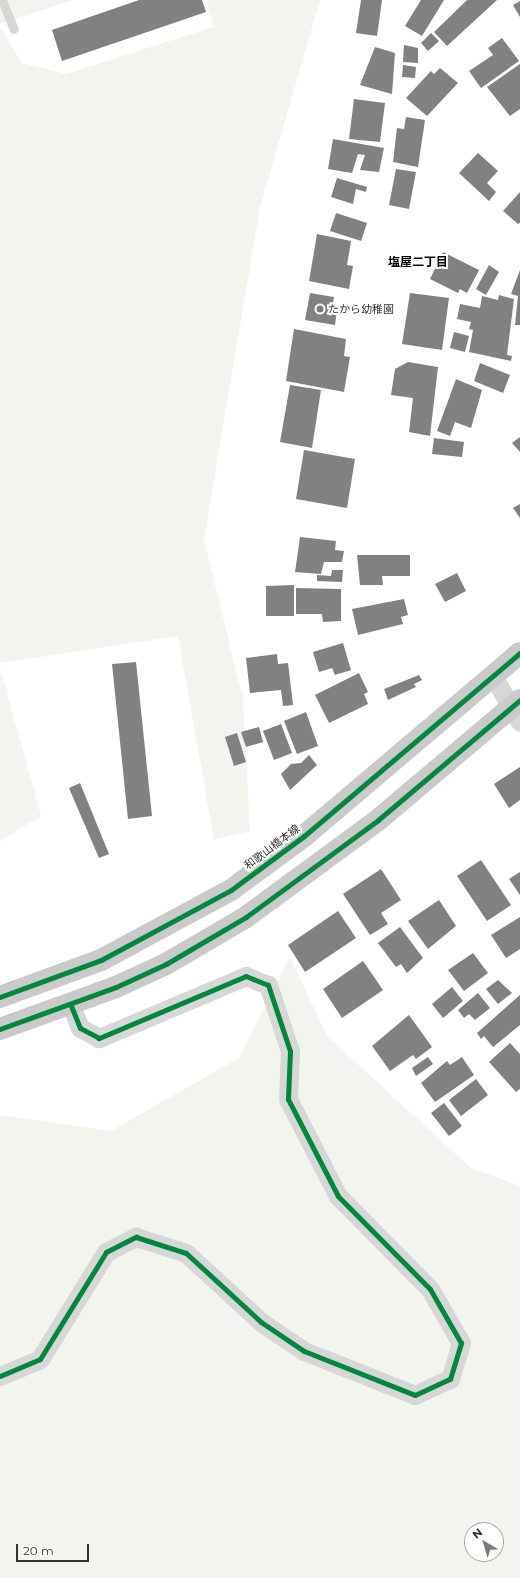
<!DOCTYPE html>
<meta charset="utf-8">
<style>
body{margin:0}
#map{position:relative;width:520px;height:1578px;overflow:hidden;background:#fff;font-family:Montserrat,"Noto Sans JP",sans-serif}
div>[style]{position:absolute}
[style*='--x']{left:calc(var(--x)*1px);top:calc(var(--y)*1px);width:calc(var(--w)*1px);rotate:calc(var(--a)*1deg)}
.green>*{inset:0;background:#f1f5ed}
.building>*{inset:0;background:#818181}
.service>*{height:9px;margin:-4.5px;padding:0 4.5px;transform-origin:4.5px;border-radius:4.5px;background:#d7d7d7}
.minor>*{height:19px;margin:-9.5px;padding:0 9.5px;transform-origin:9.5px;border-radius:9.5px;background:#d7d7d7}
.primary>*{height:22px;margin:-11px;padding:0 11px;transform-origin:11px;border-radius:11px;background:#cacaca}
.cycleway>*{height:5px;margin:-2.5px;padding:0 2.5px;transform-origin:2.5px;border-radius:2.5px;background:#00873e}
.dots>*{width:11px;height:11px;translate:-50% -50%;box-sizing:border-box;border:2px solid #fff;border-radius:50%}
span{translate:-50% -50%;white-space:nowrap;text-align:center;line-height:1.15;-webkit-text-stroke:4px #fff;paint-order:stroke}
.poi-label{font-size:11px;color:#333}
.left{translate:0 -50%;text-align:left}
.street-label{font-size:11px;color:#333}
.neighbourhood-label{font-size:12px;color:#000;font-weight:700}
.north{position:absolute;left:464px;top:1522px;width:40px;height:40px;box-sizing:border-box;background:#fff;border:1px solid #adadad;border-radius:50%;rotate:322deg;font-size:11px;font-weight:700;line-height:16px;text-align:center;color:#333}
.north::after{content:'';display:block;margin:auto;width:14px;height:18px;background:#7a7a7a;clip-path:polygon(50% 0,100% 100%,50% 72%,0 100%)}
.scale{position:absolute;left:16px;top:1544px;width:73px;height:18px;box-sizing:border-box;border:2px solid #333;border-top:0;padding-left:5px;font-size:12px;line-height:14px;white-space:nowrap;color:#333;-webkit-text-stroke:3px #fff;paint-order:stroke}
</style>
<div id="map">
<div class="green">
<i style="clip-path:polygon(0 0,73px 0,0 24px)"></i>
<i style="clip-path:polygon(206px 0,320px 0,260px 207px,204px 540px,243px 699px,250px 831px,214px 840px,178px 636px,0 663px,0 27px,22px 63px,66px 74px,213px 27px)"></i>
<i style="clip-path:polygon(0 668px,41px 816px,0 841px)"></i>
<i style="clip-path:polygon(evenodd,290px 957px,327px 1036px,471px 1168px,520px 1186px,520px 1578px,0 1578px,0 1115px,111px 1131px,239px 1058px,290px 957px,472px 1530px,496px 1530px,496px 1554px,472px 1554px,472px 1530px)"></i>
</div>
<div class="building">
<i style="clip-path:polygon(139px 0,202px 0,206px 12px,62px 61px,52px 30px)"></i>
<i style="clip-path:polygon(361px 0,382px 0,377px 36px,356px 33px)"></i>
<i style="clip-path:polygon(421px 0,444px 0,422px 36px,405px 26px)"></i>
<i style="clip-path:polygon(467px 0,497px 0,447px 46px,434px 32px)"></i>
<i style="clip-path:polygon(520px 1px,520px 17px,513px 5px)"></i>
<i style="clip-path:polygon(431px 33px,439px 41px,428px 51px,421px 43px)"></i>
<i style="clip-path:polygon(502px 38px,519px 61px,481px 88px,469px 71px,493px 55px,488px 48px)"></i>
<i style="clip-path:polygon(404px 45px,418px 48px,418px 63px,403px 62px)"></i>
<i style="clip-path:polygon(375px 47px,395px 53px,392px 94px,360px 85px)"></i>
<i style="clip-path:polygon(520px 64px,520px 109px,510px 116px,487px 87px)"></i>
<i style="clip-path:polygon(403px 65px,416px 67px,415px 78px,402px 77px)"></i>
<i style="clip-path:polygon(440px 68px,458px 83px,427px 116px,406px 98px,431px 71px,434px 74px)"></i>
<i style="clip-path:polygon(354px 99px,385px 103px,380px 142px,349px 139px)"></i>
<i style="clip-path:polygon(406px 117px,425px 120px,418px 167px,393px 162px,397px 128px,404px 129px)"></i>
<i style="clip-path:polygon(333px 139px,384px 148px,379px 172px,360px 170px,365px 155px,358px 154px,352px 173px,328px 169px)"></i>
<i style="clip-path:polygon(478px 153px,498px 171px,487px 183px,496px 192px,489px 201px,459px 173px)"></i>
<i style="clip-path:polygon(396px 169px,416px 172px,409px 209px,389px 205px)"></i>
<i style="clip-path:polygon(337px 178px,367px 187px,366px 192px,356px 189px,353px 204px,331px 197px)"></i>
<i style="clip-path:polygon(520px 192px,520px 223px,518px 224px,503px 211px)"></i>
<i style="clip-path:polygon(336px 213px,367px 223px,361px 241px,330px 231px)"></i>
<i style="clip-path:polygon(317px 234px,351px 241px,347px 265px,353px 266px,349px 289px,309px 281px)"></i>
<i style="clip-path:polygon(443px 252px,479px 270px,467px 293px,460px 289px,458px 293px,430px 279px)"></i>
<i style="clip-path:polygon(489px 265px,499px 272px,486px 295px,476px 289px)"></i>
<i style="clip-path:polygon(520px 270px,520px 325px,515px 325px,518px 296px,511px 294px)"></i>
<i style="clip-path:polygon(310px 293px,334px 297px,332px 309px,337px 310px,335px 325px,305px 320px)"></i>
<i style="clip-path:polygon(410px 293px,449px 298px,442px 350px,402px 344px)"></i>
<i style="clip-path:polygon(499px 295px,514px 299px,507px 355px,512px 356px,511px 361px,469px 352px,473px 330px,469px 329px,471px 322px,457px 319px,460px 304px,480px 308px,482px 296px,498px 300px)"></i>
<i style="clip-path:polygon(294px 329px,346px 339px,344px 356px,350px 357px,344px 392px,286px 381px)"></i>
<i style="clip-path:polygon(454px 332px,469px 336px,465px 352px,450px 348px)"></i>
<i style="clip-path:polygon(408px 362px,438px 367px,430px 436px,409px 432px,413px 398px,391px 395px,395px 369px)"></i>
<i style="clip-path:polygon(480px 363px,510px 375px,503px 393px,474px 381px)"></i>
<i style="clip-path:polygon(456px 379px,482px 390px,471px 428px,455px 422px,450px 436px,437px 431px)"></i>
<i style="clip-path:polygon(290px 385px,321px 390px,312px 448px,280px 442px)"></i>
<i style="clip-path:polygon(520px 437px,520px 452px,512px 443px)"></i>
<i style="clip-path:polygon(434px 438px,464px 442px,462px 457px,432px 454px)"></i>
<i style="clip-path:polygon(304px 450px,355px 459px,347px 508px,296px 499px)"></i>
<i style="clip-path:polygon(520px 504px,520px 518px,513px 508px)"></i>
<i style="clip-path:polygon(300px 537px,336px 541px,335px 550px,344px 551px,342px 562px,324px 562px,321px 574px,295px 572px)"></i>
<i style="clip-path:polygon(357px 555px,410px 555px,410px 576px,382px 576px,383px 585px,360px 585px)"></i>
<i style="clip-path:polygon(332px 570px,343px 570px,342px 582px,317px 581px,317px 575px,331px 576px)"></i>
<i style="clip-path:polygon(457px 573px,466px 591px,445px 602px,435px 584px)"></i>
<i style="clip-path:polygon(294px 585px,294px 616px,266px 616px,266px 586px)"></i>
<i style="clip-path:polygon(296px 588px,341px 589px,341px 621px,323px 622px,322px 614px,296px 614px)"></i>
<i style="clip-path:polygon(404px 599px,408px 615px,401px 617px,403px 624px,358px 635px,352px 609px)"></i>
<i style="clip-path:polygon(343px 643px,351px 670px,335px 675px,332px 668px,319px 672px,313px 652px)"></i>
<i style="clip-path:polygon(277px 654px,278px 664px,288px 663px,293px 705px,283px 706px,281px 690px,250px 693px,246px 658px)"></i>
<i style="clip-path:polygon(136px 662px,152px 816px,128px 819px,112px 664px)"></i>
<i style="clip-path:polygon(359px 673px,368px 692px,364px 694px,368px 704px,329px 723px,315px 695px)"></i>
<i style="clip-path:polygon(419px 675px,422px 680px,414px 684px,416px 687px,388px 700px,384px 689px)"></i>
<i style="clip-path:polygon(306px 712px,318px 746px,297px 754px,284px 721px)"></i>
<i style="clip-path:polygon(281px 724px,292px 753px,274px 760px,263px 731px)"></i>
<i style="clip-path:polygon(259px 727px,263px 742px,246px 747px,241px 732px)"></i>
<i style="clip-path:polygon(237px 733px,246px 762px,234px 766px,225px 737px)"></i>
<i style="clip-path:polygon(309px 755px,317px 765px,290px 790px,281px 774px,291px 764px,301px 763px)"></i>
<i style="clip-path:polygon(520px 767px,520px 800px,509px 808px,494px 784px)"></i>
<i style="clip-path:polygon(80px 783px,109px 854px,99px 858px,69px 788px)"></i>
<i style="clip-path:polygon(481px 860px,511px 905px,487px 921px,457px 876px)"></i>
<i style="clip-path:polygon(381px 869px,401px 900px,381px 913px,388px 924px,370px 935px,343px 894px)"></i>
<i style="clip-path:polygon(520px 872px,520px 895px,509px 879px)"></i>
<i style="clip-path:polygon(439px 900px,456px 926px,428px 949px,408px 921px)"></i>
<i style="clip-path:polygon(338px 911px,356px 938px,305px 972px,288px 945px)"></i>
<i style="clip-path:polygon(520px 917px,520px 949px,506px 958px,491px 935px)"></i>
<i style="clip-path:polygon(400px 927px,423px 958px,407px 973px,401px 964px,396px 967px,378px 943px)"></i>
<i style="clip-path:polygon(473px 953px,488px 973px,464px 991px,448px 970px)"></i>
<i style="clip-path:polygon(363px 961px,383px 990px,342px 1018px,323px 989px)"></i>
<i style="clip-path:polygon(498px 980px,512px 993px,498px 1004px,486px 989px)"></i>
<i style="clip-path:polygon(452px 987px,463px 1001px,443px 1018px,432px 1004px)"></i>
<i style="clip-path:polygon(478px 993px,490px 1008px,475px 1020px,469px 1014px,464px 1018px,458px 1010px)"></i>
<i style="clip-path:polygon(520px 995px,520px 1025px,493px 1047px,484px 1036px,481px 1039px,477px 1033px)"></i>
<i style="clip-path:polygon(409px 1015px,432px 1047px,416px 1059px,413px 1055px,390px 1071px,372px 1046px)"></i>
<i style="clip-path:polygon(510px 1043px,520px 1054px,520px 1089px,516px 1092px,489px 1062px)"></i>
<i style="clip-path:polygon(428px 1057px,433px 1064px,416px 1076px,412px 1068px)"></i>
<i style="clip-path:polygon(462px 1057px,474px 1075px,435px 1102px,421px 1083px,447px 1061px,450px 1065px)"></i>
<i style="clip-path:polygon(476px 1079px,488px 1095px,461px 1116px,449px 1100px)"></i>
<i style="clip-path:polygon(444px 1103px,462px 1126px,449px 1136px,431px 1113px)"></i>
</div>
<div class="service">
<i style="--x:2;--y:0;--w:31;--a:68"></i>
</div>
<div class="minor">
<i style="--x:493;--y:676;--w:53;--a:59.6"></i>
<i style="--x:0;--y:1376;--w:43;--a:-23"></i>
<i style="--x:40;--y:1359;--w:126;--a:-58.3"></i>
<i style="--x:106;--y:1252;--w:34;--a:-27"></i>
<i style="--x:136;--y:1237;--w:52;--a:17.7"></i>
<i style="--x:186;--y:1253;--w:102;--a:42.6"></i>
<i style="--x:261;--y:1322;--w:52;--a:34"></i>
<i style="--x:304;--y:1351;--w:119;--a:21.6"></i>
<i style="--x:415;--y:1395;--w:38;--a:-25"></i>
<i style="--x:450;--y:1379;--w:38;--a:-73"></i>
<i style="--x:461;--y:1343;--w:62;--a:-119.9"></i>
<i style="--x:430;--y:1289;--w:131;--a:-134.7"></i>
<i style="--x:338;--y:1196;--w:109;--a:-117.3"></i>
<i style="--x:288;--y:1099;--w:48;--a:-87.6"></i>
<i style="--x:290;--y:1051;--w:70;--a:-108.4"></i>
<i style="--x:268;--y:985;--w:24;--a:-158"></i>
<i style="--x:246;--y:976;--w:160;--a:157.1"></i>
<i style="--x:99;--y:1038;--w:21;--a:-152"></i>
<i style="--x:80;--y:1028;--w:24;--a:-112"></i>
</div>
<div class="primary">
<i style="--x:0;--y:997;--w:108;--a:-20.1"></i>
<i style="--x:101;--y:960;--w:148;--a:-28.3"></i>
<i style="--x:231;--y:890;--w:91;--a:-36.5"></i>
<i style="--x:304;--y:836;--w:283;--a:-40.3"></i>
<i style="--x:0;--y:1029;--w:123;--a:-19.9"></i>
<i style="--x:116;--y:987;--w:55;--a:-24.7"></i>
<i style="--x:166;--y:964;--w:93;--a:-30.4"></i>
<i style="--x:246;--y:917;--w:164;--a:-36.3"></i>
<i style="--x:378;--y:820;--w:186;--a:-40.2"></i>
</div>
<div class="cycleway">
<i style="--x:0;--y:997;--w:108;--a:-20.1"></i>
<i style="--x:101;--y:960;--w:148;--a:-28.3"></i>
<i style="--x:231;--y:890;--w:91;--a:-36.5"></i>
<i style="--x:304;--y:836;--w:283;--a:-40.3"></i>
<i style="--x:0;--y:1029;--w:123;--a:-19.9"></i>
<i style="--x:116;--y:987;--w:55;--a:-24.7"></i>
<i style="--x:166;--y:964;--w:93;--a:-30.4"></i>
<i style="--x:246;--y:917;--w:164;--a:-36.3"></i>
<i style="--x:378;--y:820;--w:186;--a:-40.2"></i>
<i style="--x:0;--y:1376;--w:43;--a:-23"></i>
<i style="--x:40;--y:1359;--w:126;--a:-58.3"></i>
<i style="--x:106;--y:1252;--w:34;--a:-27"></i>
<i style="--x:136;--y:1237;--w:52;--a:17.7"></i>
<i style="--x:186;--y:1253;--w:102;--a:42.6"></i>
<i style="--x:261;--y:1322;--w:52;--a:34"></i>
<i style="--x:304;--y:1351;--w:119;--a:21.6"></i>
<i style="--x:415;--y:1395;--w:38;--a:-25"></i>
<i style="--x:450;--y:1379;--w:38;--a:-73"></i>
<i style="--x:461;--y:1343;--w:62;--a:-119.9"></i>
<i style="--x:430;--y:1289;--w:131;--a:-134.7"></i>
<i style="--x:338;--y:1196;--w:109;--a:-117.3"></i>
<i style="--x:288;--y:1099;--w:48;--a:-87.6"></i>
<i style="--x:290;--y:1051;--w:70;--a:-108.4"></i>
<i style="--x:268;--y:985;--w:24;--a:-158"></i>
<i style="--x:246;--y:976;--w:160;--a:157.1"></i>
<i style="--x:99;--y:1038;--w:21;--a:-152"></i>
<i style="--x:80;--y:1028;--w:24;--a:-112"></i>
</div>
<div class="dots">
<i style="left:320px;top:309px;background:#7a7a7a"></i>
</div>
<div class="poi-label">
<span class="left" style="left:328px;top:309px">たから幼稚園</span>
</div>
<div class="street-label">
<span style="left:272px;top:847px;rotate:-37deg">和歌山橋本線</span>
</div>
<div class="neighbourhood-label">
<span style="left:418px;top:262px">塩屋二丁目</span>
</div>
<div class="north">N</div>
<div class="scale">20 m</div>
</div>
